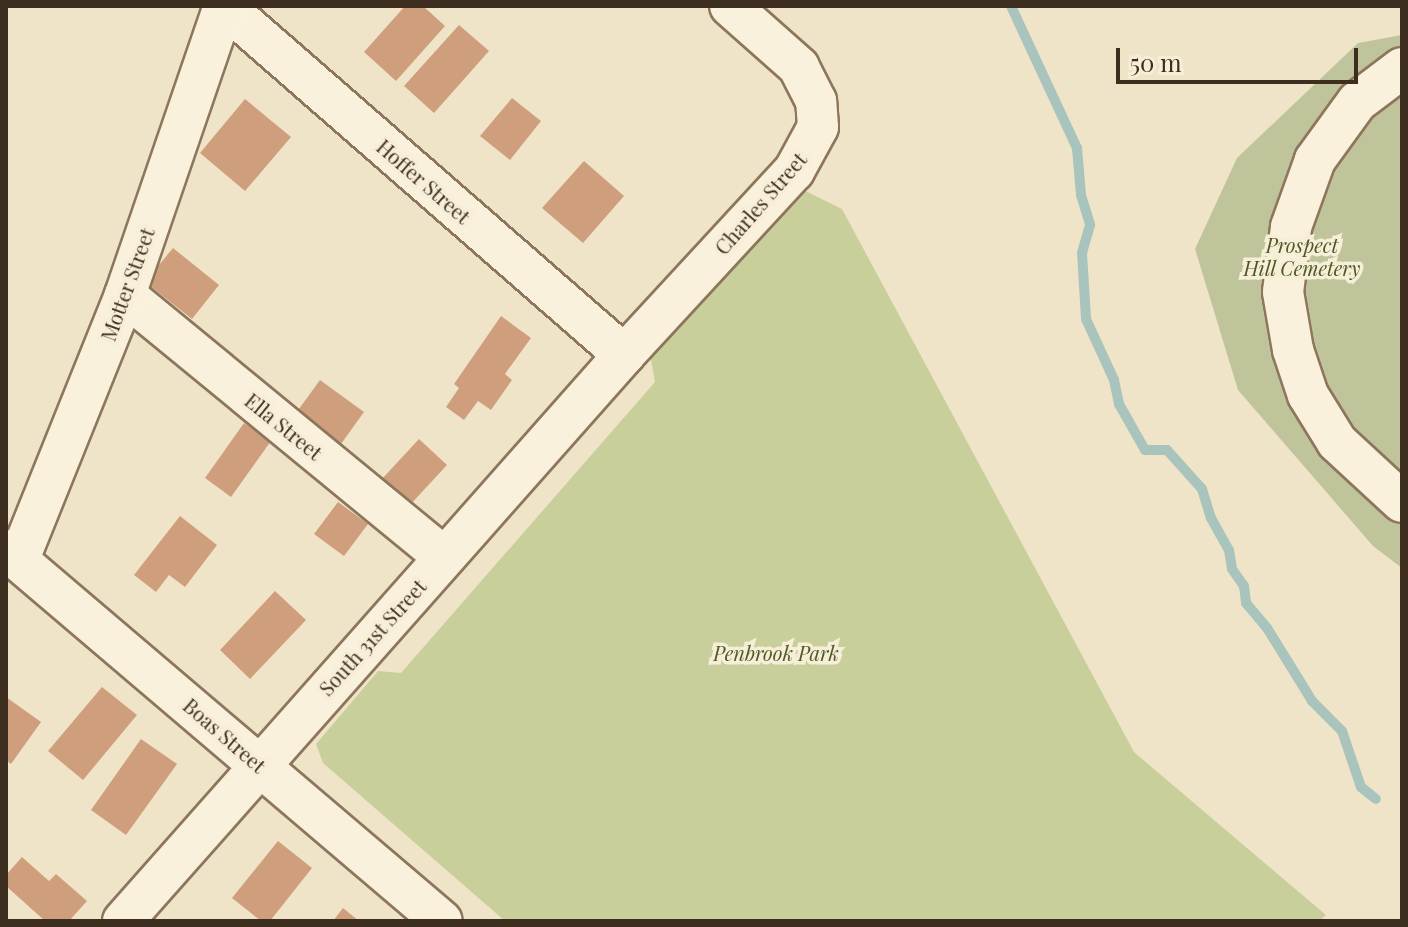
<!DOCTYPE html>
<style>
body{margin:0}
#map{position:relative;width:1408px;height:927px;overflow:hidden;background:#f0e4c8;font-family:"Playfair Display",serif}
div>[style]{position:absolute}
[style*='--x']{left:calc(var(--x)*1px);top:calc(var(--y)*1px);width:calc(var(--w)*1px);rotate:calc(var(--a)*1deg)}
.green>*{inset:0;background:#c9cf9b}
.cemetery>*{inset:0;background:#bfc49a}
.stream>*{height:10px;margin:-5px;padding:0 5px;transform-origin:5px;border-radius:5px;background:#a9c4bc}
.building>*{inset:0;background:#cf9f7d}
.roads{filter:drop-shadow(2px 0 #8d765c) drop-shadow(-2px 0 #8d765c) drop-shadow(0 2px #8d765c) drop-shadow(0 -2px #8d765c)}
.minor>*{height:40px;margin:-20px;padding:0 20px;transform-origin:20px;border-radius:20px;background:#faf1dc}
span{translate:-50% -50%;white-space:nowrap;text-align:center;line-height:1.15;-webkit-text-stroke:7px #f7eed8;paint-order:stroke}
.street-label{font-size:20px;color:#3d2e20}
.park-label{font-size:20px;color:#4d5a26;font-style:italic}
.frame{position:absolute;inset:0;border:8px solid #3d2e20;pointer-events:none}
.scale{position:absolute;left:1116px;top:48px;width:242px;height:36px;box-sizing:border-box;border:4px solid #3d2e20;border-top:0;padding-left:10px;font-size:24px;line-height:28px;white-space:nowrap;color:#3d2e20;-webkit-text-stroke:6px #f7eed8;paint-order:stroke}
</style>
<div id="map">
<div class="green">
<i style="clip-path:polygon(789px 183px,842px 209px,1134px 752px,1326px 915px,1319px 921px,505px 921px,323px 763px,316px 744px,378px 671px,401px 673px,655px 382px,647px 338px)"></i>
</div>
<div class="cemetery">
<i style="clip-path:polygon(1402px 35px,1402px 568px,1373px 546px,1238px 390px,1195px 249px,1237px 158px,1358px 43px)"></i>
</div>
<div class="stream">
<i style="--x:1011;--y:6;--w:157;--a:65.1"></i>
<i style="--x:1077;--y:148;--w:47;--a:85.1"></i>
<i style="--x:1081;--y:195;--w:31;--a:73"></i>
<i style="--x:1090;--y:225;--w:29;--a:106"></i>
<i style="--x:1082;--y:253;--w:66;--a:86.5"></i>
<i style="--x:1086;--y:319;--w:67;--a:65.3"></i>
<i style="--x:1114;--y:380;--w:25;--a:78"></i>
<i style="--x:1119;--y:404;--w:53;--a:60.5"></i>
<i style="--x:1145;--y:450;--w:22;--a:0"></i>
<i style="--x:1167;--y:450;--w:52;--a:48.1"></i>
<i style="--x:1202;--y:489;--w:30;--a:73"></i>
<i style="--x:1211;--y:518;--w:37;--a:61"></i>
<i style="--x:1229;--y:550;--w:19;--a:81"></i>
<i style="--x:1232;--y:569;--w:21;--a:55"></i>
<i style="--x:1244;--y:586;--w:17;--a:83"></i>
<i style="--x:1246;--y:603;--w:33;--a:50"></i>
<i style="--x:1267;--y:628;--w:86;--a:58.3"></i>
<i style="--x:1312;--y:701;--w:42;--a:45"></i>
<i style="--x:1342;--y:731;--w:59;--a:71.3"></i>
<i style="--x:1361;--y:787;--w:19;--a:39"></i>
</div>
<div class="building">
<i style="clip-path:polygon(405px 6px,423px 6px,445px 26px,396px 81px,364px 52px)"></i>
<i style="clip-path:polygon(459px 25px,489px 51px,434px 113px,404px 86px)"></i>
<i style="clip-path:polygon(512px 98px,541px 121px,510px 160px,480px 136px)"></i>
<i style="clip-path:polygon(245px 99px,291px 137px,245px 191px,200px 153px)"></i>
<i style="clip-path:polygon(584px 161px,624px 196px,583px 243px,542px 208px)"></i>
<i style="clip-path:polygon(173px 248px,219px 285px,192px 319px,145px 282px)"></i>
<i style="clip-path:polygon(501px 316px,531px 338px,505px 374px,512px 380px,491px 410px,478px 401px,464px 420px,446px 407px,459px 388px,454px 384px)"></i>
<i style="clip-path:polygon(320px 380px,364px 412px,341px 444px,296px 413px)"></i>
<i style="clip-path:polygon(244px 423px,271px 441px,231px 497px,205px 478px)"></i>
<i style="clip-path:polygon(419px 439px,447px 465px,409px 506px,381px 480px)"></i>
<i style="clip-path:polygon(338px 502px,368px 524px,344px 556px,314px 534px)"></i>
<i style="clip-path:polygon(180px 516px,217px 545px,185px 587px,169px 575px,156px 592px,134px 575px)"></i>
<i style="clip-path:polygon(275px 591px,306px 620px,250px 679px,220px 650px)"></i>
<i style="clip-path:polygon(102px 687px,137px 715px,83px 780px,48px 751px)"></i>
<i style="clip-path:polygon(6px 697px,41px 722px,11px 764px,6px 760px)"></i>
<i style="clip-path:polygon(141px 739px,177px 764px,126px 835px,91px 810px)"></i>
<i style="clip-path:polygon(278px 841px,312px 868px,270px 921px,261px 921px,232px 898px)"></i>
<i style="clip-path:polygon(22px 857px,49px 881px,56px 874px,87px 901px,69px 921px,45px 921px,6px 886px,6px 875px)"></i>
<i style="clip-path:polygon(343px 908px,359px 921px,333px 921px)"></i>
</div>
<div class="roads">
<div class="minor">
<i style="--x:224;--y:6;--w:531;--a:41.1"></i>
<i style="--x:1402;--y:68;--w:56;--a:142.9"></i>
<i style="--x:1357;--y:102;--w:72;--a:125.9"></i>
<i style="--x:1315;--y:160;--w:71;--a:109.7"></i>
<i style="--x:1291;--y:227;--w:65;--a:97"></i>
<i style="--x:1283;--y:292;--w:59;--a:80.2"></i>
<i style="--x:1293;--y:350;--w:47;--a:71.6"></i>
<i style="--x:1308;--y:395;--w:55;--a:58.3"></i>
<i style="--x:1337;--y:442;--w:88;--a:42.7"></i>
<i style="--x:125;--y:295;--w:413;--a:39.4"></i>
<i style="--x:6;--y:550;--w:572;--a:40.4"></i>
<i style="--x:19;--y:559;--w:284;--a:-68.1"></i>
<i style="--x:125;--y:295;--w:305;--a:-71.1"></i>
<i style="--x:123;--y:921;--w:756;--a:-48.49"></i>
<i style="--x:624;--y:355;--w:251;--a:-47.3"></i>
<i style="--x:794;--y:171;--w:50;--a:-61.4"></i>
<i style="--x:818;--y:127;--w:26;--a:-94"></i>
<i style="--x:816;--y:101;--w:38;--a:-117"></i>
<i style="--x:799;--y:67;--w:92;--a:-138.5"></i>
</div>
</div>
<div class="street-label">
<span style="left:424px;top:181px;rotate:41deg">Hoffer Street</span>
<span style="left:760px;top:203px;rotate:-49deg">Charles Street</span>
<span style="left:127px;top:284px;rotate:-70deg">Motter Street</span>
<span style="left:284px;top:426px;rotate:39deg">Ella Street</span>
<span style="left:372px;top:637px;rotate:-48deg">South 31st Street</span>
<span style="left:225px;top:735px;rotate:41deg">Boas Street</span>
</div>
<div class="park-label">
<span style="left:1302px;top:256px">Prospect<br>Hill Cemetery</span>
<span style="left:776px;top:652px">Penbrook Park</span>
</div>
<div class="frame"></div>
<div class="scale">50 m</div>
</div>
